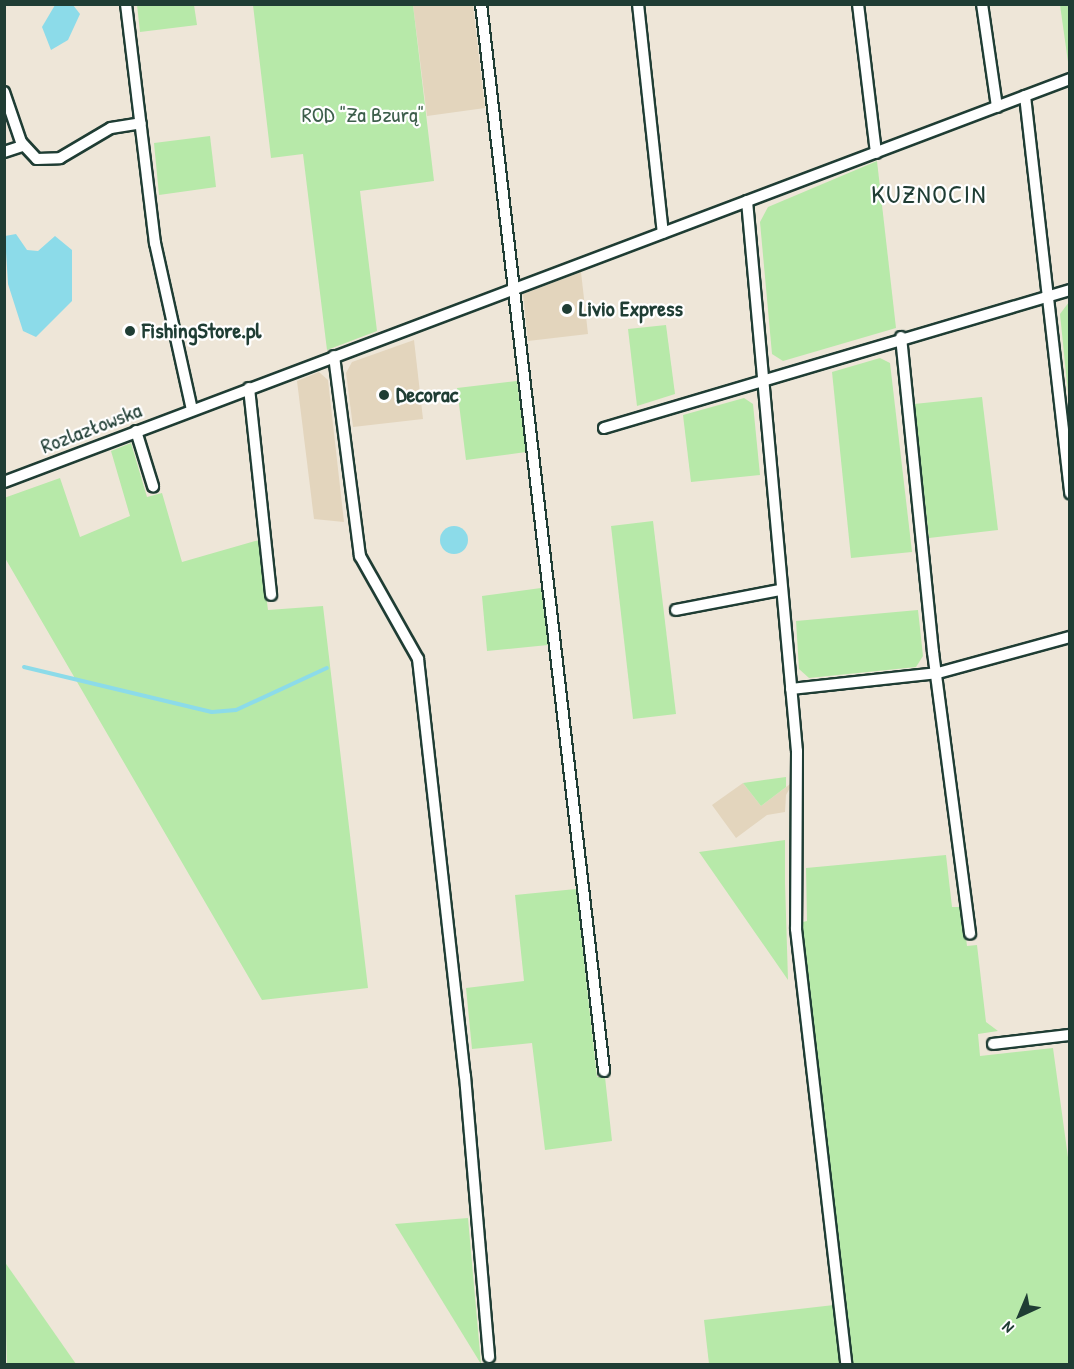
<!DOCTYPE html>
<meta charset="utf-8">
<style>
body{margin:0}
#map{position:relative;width:1074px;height:1369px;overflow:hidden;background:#eee6d8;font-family:"Patrick Hand",sans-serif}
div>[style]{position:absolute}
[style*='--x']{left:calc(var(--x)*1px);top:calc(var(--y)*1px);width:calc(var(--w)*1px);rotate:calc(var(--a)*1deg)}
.built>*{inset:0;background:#e3d5bd}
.green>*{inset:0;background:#b7e9a9}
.water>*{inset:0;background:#8cdbe9}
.round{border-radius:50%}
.stream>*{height:4px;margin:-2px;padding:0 2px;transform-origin:2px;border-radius:2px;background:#8cdbe9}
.roads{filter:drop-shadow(2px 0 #1f3d34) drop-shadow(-2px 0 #1f3d34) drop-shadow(0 2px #1f3d34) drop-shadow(0 -2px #1f3d34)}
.street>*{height:10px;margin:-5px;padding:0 5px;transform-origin:5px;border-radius:5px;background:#fff}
.dots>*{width:16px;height:16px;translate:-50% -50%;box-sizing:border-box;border:3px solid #fff;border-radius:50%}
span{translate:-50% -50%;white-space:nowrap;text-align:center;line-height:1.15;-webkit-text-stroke:4.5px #fff;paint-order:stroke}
.park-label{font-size:22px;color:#3d5f4b}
.poi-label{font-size:22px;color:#1f3d34;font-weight:700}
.left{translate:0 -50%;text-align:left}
.street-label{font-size:22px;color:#1f3d34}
.quarter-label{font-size:26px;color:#1f3d34;letter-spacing:1.5px}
.frame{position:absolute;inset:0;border:6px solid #1f3d34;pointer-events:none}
.north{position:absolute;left:990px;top:1285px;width:60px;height:60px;-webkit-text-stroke:4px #fff;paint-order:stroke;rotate:224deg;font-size:16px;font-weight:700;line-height:24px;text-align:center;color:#1f3d34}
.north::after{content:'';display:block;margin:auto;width:21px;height:27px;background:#1f3d34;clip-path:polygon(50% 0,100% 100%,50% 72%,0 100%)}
</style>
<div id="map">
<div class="built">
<i style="clip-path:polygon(413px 5px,473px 5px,485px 108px,427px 116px)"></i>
<i style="clip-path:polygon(581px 272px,588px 334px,528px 341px,523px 294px)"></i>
<i style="clip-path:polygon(414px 340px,423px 419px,353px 427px,346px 373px,352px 362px)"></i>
<i style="clip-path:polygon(319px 372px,328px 380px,344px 522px,314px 519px,297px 381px)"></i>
<i style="clip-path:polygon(794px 781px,786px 795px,785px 812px,767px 815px,736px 838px,712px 805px,743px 783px,761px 806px)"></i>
</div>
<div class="green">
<i style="clip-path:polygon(137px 5px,194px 5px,197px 25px,140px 32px)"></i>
<i style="clip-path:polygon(253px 5px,413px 5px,434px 181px,360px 191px,377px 331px,327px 350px,303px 154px,271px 158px)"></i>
<i style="clip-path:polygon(1060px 5px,1069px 5px,1069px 69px)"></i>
<i style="clip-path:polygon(210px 136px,216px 187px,159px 195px,154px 143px)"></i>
<i style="clip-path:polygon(877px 161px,896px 328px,783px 361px,772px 354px,760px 222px,768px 207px)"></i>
<i style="clip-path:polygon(1069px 302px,1070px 302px,1069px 403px,1060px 314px)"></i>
<i style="clip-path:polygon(666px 325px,675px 394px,637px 406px,628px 329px)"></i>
<i style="clip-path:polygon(880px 358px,890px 363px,912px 552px,851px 558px,832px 372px)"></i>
<i style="clip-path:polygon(517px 381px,526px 452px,466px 460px,457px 388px)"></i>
<i style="clip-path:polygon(982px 397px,998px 530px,929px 538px,914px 404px)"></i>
<i style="clip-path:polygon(744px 398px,753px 404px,760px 475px,691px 482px,683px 415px)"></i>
<i style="clip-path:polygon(131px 443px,147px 497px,162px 493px,182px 562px,259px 540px,268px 610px,323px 606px,368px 988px,262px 1000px,5px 558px,4px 498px,60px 478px,80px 537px,130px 516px,111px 451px)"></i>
<i style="clip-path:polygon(653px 521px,676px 714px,633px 719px,611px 526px)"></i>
<i style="clip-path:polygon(541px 588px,548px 645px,487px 651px,482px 596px)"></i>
<i style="clip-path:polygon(918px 610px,923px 656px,916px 667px,809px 678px,799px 669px,796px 621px)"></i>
<i style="clip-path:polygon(786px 777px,786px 787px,761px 806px,743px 783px)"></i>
<i style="clip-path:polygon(785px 840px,785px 883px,788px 980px,699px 852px)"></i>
<i style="clip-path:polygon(946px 855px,952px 907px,962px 907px,967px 946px,977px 945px,986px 1022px,998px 1031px,978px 1034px,980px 1056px,1053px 1048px,1070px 1172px,1069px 1364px,851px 1364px,799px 923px,807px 921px,806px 868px)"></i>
<i style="clip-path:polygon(576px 889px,597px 1077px,605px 1077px,612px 1141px,545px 1150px,532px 1043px,472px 1049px,466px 988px,524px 981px,515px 895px)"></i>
<i style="clip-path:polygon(468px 1218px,481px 1364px,395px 1224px)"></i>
<i style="clip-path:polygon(4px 1261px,23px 1288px,76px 1364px,7px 1364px)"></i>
<i style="clip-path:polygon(834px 1305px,841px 1364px,709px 1364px,704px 1320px)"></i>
</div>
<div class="water">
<i style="clip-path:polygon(55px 5px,73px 5px,80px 14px,68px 40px,51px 50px,42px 27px)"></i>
<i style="clip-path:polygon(16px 234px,27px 250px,38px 251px,55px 236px,72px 250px,72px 301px,36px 337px,23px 331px,8px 284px,5px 236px)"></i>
<i class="round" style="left:440px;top:526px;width:28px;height:28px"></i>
</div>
<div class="stream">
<i style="--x:24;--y:667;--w:193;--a:13.5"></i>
<i style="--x:212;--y:712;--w:24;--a:-5"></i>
<i style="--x:236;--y:710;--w:100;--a:-24.8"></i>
</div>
<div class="roads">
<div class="street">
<i style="--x:126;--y:4;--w:241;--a:83.1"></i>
<i style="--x:155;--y:243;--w:171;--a:77.5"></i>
<i style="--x:481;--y:4;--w:1074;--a:83.42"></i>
<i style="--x:638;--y:4;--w:230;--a:83.8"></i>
<i style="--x:858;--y:4;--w:150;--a:83.1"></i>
<i style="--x:982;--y:4;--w:104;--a:81.7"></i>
<i style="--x:4;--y:92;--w:53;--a:71.2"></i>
<i style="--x:21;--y:142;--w:23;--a:47"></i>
<i style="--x:37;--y:159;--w:23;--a:-2"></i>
<i style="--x:60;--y:158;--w:59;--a:-30.5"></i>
<i style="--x:111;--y:128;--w:30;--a:-9"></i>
<i style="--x:1025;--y:96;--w:400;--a:83.5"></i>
<i style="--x:4;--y:152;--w:20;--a:-18"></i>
<i style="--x:747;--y:201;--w:552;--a:84.81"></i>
<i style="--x:797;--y:751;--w:178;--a:90.3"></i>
<i style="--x:796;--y:929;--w:438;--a:83.4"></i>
<i style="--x:901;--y:337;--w:317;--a:84.2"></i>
<i style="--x:933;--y:652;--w:284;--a:82.5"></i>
<i style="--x:334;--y:356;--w:202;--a:82.6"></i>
<i style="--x:360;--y:556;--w:118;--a:60.6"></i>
<i style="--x:418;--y:659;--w:420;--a:83.6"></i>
<i style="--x:465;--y:1076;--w:282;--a:85.1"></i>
<i style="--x:249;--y:388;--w:208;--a:83.9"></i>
<i style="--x:604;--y:428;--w:486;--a:-16.5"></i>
<i style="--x:136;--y:431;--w:58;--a:72.8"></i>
<i style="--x:4;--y:482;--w:1140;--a:-20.71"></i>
<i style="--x:676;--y:610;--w:106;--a:-10.9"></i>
<i style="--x:791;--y:689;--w:148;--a:-6.2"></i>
<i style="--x:938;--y:673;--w:137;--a:-15.3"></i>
<i style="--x:993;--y:1044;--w:78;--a:-6.7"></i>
</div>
</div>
<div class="dots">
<i style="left:567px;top:309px;background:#1f3d34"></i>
<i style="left:130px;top:331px;background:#1f3d34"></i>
<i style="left:384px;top:395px;background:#1f3d34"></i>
</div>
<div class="park-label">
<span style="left:363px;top:115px">ROD "Za Bzurą"</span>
</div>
<div class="poi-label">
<span class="left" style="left:579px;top:309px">Livio Express</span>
<span class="left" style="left:142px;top:331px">FishingStore.pl</span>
<span class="left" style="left:396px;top:395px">Decorac</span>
</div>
<div class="street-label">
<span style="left:91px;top:428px;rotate:-21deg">Rozlazłowska</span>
</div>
<div class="quarter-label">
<span style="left:929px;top:194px">KUZNOCIN</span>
</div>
<div class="frame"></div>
<div class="north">N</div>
</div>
